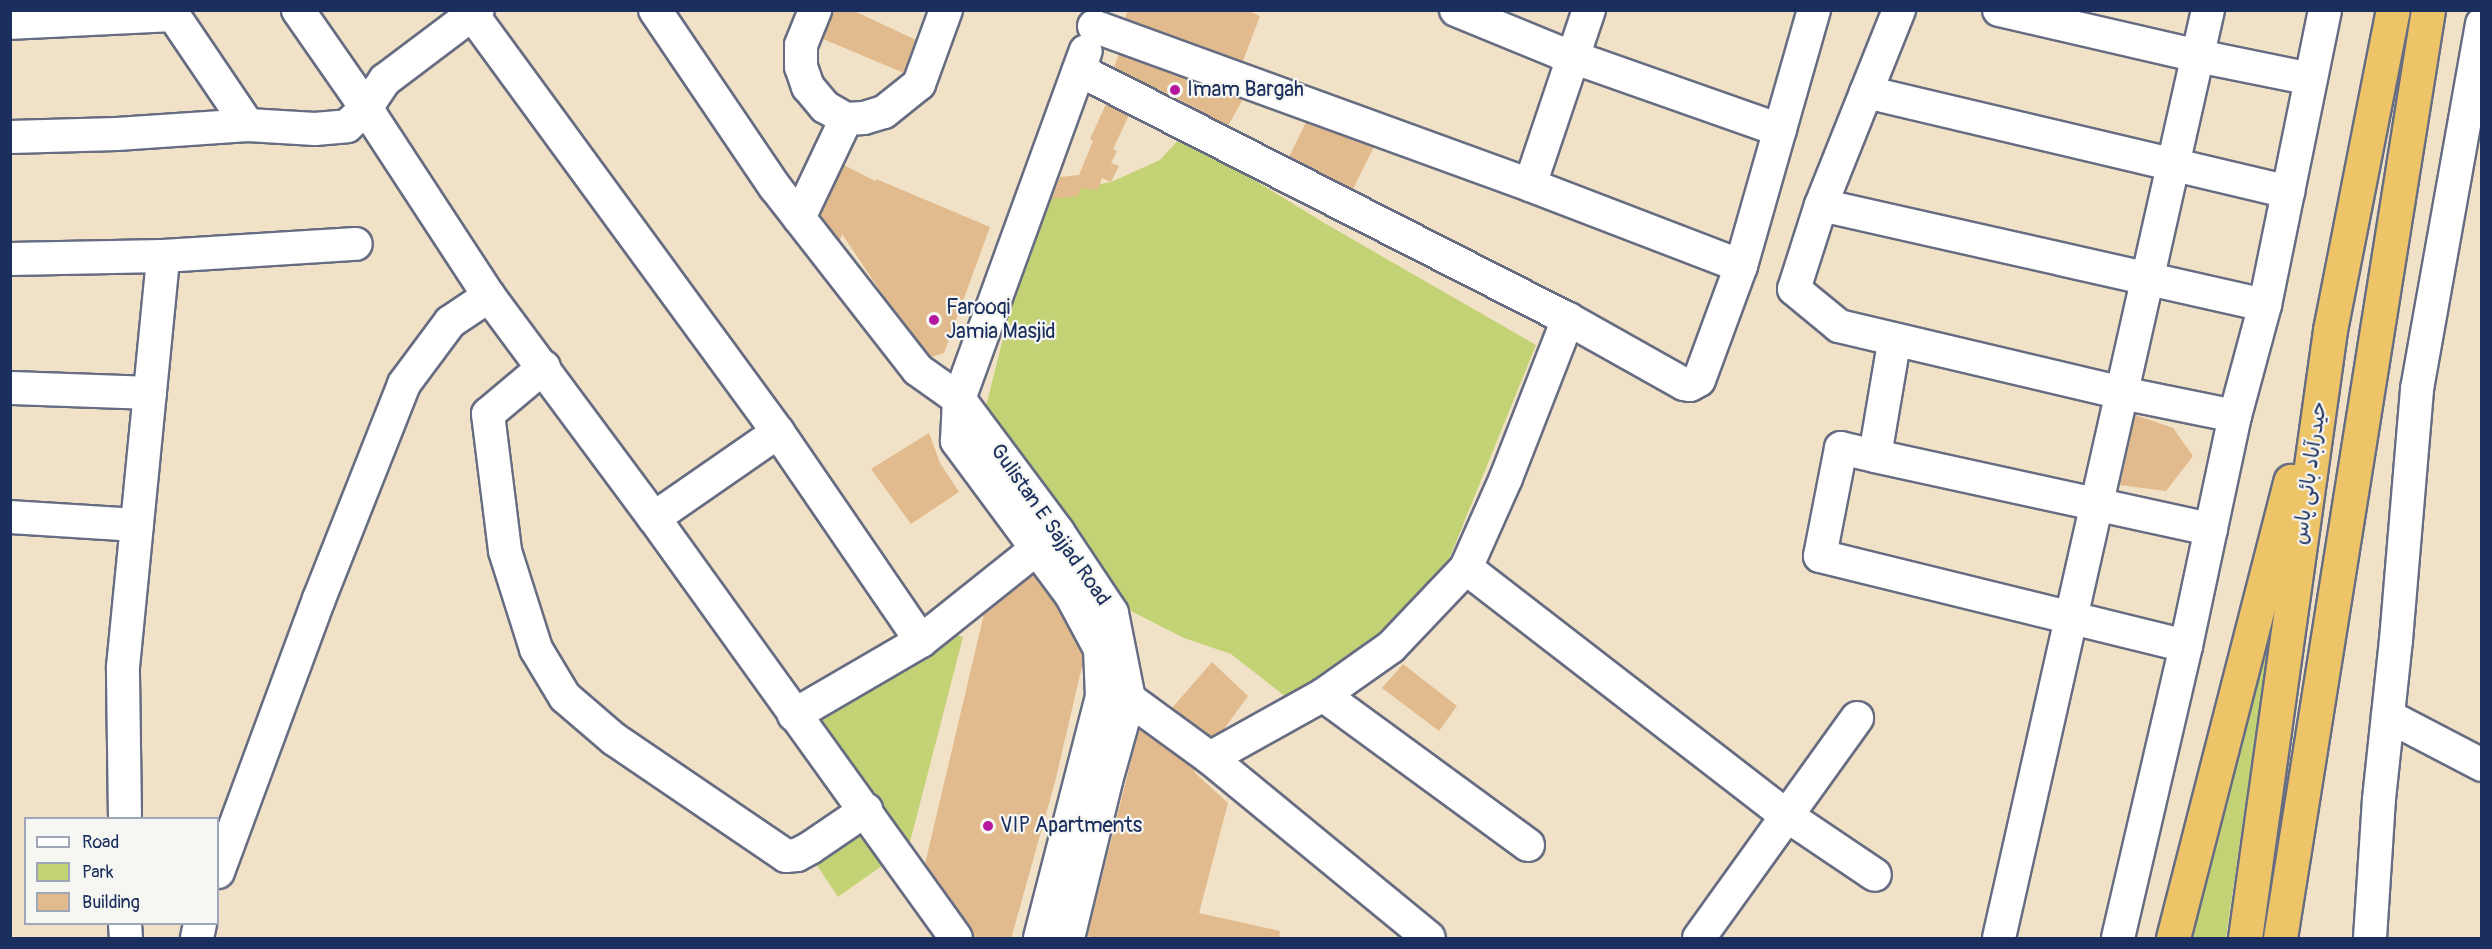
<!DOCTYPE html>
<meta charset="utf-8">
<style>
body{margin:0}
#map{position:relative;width:2492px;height:949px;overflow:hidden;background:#f1e1c6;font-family:Pangolin,"Playpen Sans Arabic",sans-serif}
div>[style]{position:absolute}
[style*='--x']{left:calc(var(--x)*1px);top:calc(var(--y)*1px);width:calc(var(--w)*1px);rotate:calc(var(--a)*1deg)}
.green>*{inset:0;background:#c3d275}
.building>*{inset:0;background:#e1bb8d}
.roads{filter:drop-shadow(2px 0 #666d82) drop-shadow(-2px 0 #666d82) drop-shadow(0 2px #666d82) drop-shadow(0 -2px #666d82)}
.minor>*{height:32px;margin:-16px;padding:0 16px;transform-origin:16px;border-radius:16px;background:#fff}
.highway>*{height:33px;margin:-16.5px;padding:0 16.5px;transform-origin:16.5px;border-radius:16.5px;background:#eec469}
.dots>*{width:16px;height:16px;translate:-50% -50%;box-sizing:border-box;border:3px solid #f6f6f2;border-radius:50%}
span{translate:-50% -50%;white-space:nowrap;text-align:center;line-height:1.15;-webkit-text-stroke:4.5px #f6f6f2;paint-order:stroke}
.poi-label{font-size:21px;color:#1b2f5e}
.left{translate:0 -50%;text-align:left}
.street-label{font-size:21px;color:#1b2f5e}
.frame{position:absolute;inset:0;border:12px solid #1b2f5e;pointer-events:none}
.legend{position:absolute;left:24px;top:817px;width:195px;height:108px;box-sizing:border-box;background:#f6f6f2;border:2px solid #9ea6b7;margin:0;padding:8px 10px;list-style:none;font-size:18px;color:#1b2f5e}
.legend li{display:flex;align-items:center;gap:12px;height:30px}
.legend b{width:30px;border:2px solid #9ea6b7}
</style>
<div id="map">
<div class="green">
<i style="clip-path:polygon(1182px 136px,1326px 224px,1536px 345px,1445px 569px,1355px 657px,1286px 697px,1231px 654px,1184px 638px,1129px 610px,985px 410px,1012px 303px,1053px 193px,1111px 182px,1160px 160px)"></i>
<i style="clip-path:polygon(2272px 622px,2226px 938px,2185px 938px)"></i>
<i style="clip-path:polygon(943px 631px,963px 637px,910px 842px,896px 835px,814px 708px)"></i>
<i style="clip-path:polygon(871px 822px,890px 860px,838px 897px,814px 861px)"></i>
</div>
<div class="building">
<i style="clip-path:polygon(833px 10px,852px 10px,916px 40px,904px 73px,823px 39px)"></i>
<i style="clip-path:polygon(1128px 10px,1247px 10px,1260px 16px,1243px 61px,1125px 18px)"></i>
<i style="clip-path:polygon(1119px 54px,1243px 99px,1228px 126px,1114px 67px)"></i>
<i style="clip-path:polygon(1106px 104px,1129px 115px,1113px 149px,1117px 151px,1111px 163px,1119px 166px,1111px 182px,1102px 178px,1098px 190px,1081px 188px,1078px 196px,1051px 199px,1060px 177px,1079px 175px,1093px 141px,1090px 139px)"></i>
<i style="clip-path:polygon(1306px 122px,1374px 147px,1353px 189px,1289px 157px)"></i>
<i style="clip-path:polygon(844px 165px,875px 181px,876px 179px,990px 227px,944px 353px,931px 357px,891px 307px,842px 234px,840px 240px,820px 216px)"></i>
<i style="clip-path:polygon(2135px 415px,2173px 428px,2193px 456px,2166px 491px,2120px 485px)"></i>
<i style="clip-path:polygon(929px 433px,940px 463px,959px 492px,911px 524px,871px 469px)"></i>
<i style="clip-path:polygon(1033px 574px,1056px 605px,1082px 654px,1083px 662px,1056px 778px,1011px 939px,975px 939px,971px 927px,925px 864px,984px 614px)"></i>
<i style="clip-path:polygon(1212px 662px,1248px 696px,1224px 729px,1211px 737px,1172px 708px)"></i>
<i style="clip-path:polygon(1403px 664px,1457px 706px,1439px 731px,1382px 688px)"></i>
<i style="clip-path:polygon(1139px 729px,1196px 770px,1194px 772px,1228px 803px,1199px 913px,1280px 931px,1279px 939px,1102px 939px,1087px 936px)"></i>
</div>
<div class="roads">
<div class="minor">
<i style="--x:170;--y:10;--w:139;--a:55.9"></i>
<i style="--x:298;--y:10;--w:119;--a:55.2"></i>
<i style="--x:366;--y:108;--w:225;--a:56.8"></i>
<i style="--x:489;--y:296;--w:277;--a:53.4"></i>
<i style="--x:654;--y:518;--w:517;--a:54.28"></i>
<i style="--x:469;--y:10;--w:523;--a:53.79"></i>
<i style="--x:778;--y:432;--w:253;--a:55.6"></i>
<i style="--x:655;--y:10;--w:214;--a:55.9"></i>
<i style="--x:775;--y:187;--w:232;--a:52"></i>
<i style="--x:918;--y:370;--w:50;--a:35.3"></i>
<i style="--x:959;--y:399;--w:166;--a:53.3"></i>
<i style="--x:1058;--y:532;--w:97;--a:56.3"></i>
<i style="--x:1112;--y:613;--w:88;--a:78.8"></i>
<i style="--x:1129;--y:699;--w:85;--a:105.7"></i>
<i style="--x:1106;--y:781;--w:162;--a:103.6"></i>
<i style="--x:1456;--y:10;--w:113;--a:22.3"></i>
<i style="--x:1561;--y:53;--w:232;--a:19.4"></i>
<i style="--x:1899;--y:10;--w:210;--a:111.8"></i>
<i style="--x:1821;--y:205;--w:88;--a:107.8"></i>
<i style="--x:1794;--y:289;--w:58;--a:39.4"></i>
<i style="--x:1839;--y:326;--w:291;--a:13.3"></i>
<i style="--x:2122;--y:393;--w:115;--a:11.5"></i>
<i style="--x:1999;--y:10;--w:204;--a:13"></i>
<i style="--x:2198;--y:56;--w:115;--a:11.5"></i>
<i style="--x:10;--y:23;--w:163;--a:-2.8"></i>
<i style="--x:1079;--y:70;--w:549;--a:26.99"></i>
<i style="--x:1568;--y:319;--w:133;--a:29.3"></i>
<i style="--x:1684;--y:384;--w:6;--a:9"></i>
<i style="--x:1690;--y:385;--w:10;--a:-29"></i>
<i style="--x:1699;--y:380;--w:121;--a:-69.8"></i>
<i style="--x:1741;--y:266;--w:226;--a:-159"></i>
<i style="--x:1530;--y:185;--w:464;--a:-160"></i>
<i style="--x:1866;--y:92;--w:434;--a:13.3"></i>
<i style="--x:846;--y:119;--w:18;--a:-3"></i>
<i style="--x:864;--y:118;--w:21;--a:-17"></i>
<i style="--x:884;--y:112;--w:45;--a:-38.7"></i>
<i style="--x:919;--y:84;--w:79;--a:-70"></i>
<i style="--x:10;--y:137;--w:107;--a:-1.6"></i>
<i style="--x:117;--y:134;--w:131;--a:-3.9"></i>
<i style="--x:248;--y:125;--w:67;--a:3.4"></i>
<i style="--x:315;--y:129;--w:32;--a:-5"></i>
<i style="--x:347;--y:126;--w:26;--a:-43"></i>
<i style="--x:366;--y:108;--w:34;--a:-56"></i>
<i style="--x:385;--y:80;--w:116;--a:-37"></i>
<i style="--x:1530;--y:185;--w:185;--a:-71.4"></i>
<i style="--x:1821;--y:205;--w:455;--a:12.7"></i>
<i style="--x:799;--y:218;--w:110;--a:-64.6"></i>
<i style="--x:846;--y:119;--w:24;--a:-150"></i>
<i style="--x:825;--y:107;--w:26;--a:-130"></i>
<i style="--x:808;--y:87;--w:21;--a:-109"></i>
<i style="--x:801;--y:67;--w:22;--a:-90"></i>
<i style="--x:801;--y:45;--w:38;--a:-68"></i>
<i style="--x:10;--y:259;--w:153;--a:-1.1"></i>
<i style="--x:163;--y:256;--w:193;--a:-3.6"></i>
<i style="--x:1741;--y:266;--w:266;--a:-74.1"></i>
<i style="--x:1892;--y:355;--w:102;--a:99.6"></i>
<i style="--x:1875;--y:456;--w:35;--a:-167"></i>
<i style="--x:1841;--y:448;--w:110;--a:101"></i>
<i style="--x:1820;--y:556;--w:377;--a:13.8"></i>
<i style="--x:544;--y:367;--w:73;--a:140"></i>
<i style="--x:488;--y:414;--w:138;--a:82.9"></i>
<i style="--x:505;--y:551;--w:103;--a:72.4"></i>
<i style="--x:536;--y:649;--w:56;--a:58.9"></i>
<i style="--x:565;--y:697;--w:65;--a:40.6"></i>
<i style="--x:614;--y:739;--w:208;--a:34.2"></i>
<i style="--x:786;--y:856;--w:11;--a:-5"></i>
<i style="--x:797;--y:855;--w:15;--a:-28"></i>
<i style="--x:810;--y:848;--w:68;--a:-34.2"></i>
<i style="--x:10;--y:388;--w:140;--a:2"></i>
<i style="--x:1875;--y:456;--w:344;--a:12.3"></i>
<i style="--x:10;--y:517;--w:127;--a:3.6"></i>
<i style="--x:654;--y:518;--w:151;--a:-34.7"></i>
<i style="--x:1466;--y:568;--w:404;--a:37.7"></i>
<i style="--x:1786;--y:815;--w:107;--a:34"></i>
<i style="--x:1323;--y:695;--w:254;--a:36.2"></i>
<i style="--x:1129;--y:699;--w:100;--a:36.1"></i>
<i style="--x:1210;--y:758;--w:129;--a:-29.1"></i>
<i style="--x:1323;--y:695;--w:83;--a:-35.2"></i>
<i style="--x:1391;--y:647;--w:109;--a:-46.5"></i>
<i style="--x:1466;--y:568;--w:98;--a:-66"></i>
<i style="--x:1506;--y:478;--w:171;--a:-68.7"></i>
<i style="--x:794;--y:715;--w:147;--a:-30.2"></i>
<i style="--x:921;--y:641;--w:170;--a:-38.6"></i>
<i style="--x:2388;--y:716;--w:106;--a:27.5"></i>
<i style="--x:1210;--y:758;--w:283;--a:39.4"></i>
<i style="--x:125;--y:818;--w:151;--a:-90.8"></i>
<i style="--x:123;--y:667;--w:413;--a:-84.4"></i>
<i style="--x:218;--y:872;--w:291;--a:-69.7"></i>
<i style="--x:319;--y:599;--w:231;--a:-68.4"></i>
<i style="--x:404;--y:384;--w:77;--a:-53.4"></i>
<i style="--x:450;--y:322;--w:47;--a:-33.7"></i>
<i style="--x:125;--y:924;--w:14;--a:86"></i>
<i style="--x:197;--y:938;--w:14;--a:-78"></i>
<i style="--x:1040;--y:938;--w:249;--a:-75.6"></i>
<i style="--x:1102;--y:697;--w:48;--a:-92.4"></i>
<i style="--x:1100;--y:649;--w:61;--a:-118.2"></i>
<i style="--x:1071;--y:595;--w:192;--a:-126.5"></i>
<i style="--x:957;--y:441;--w:42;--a:-87.3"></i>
<i style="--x:959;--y:399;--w:370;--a:-70"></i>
<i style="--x:1699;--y:938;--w:271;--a:-54.3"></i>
<i style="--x:1999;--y:938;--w:951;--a:-77.31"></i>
<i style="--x:2118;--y:938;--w:300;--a:-76.9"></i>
<i style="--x:2186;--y:646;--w:235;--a:-78"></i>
<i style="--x:2235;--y:416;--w:115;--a:-74.9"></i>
<i style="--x:2265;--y:305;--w:301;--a:-78.5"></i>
<i style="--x:2370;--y:938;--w:139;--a:-86.3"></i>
<i style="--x:2379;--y:799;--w:160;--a:-83.9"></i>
<i style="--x:2396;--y:640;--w:252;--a:-85.2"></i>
<i style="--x:2417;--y:389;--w:371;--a:-79.9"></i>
</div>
<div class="highway">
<i style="--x:2173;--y:938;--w:472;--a:-75.6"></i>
<i style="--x:2245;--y:938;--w:614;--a:-82.04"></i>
<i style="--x:2330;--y:330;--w:326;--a:-78.9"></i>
<i style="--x:2280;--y:938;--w:940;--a:-80.94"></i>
</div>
</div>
<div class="dots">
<i style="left:1175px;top:90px;background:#b5179e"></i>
<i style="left:934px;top:320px;background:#b5179e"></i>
<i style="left:988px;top:826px;background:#b5179e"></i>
</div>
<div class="poi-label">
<span class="left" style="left:1187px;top:90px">Imam Bargah</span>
<span class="left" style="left:946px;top:320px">Farooqi<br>Jamia Masjid</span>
<span class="left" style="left:1000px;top:826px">VIP Apartments</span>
</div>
<div class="street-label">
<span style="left:2310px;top:473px;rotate:-82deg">حیدرآباد بائی پاس</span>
<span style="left:1050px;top:525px;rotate:55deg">Gulistan E Sajjad Road</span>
</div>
<div class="frame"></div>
<ul class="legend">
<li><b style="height:8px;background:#fff"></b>Road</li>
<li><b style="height:16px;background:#c3d275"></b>Park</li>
<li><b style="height:16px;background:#e1bb8d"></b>Building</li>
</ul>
</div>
